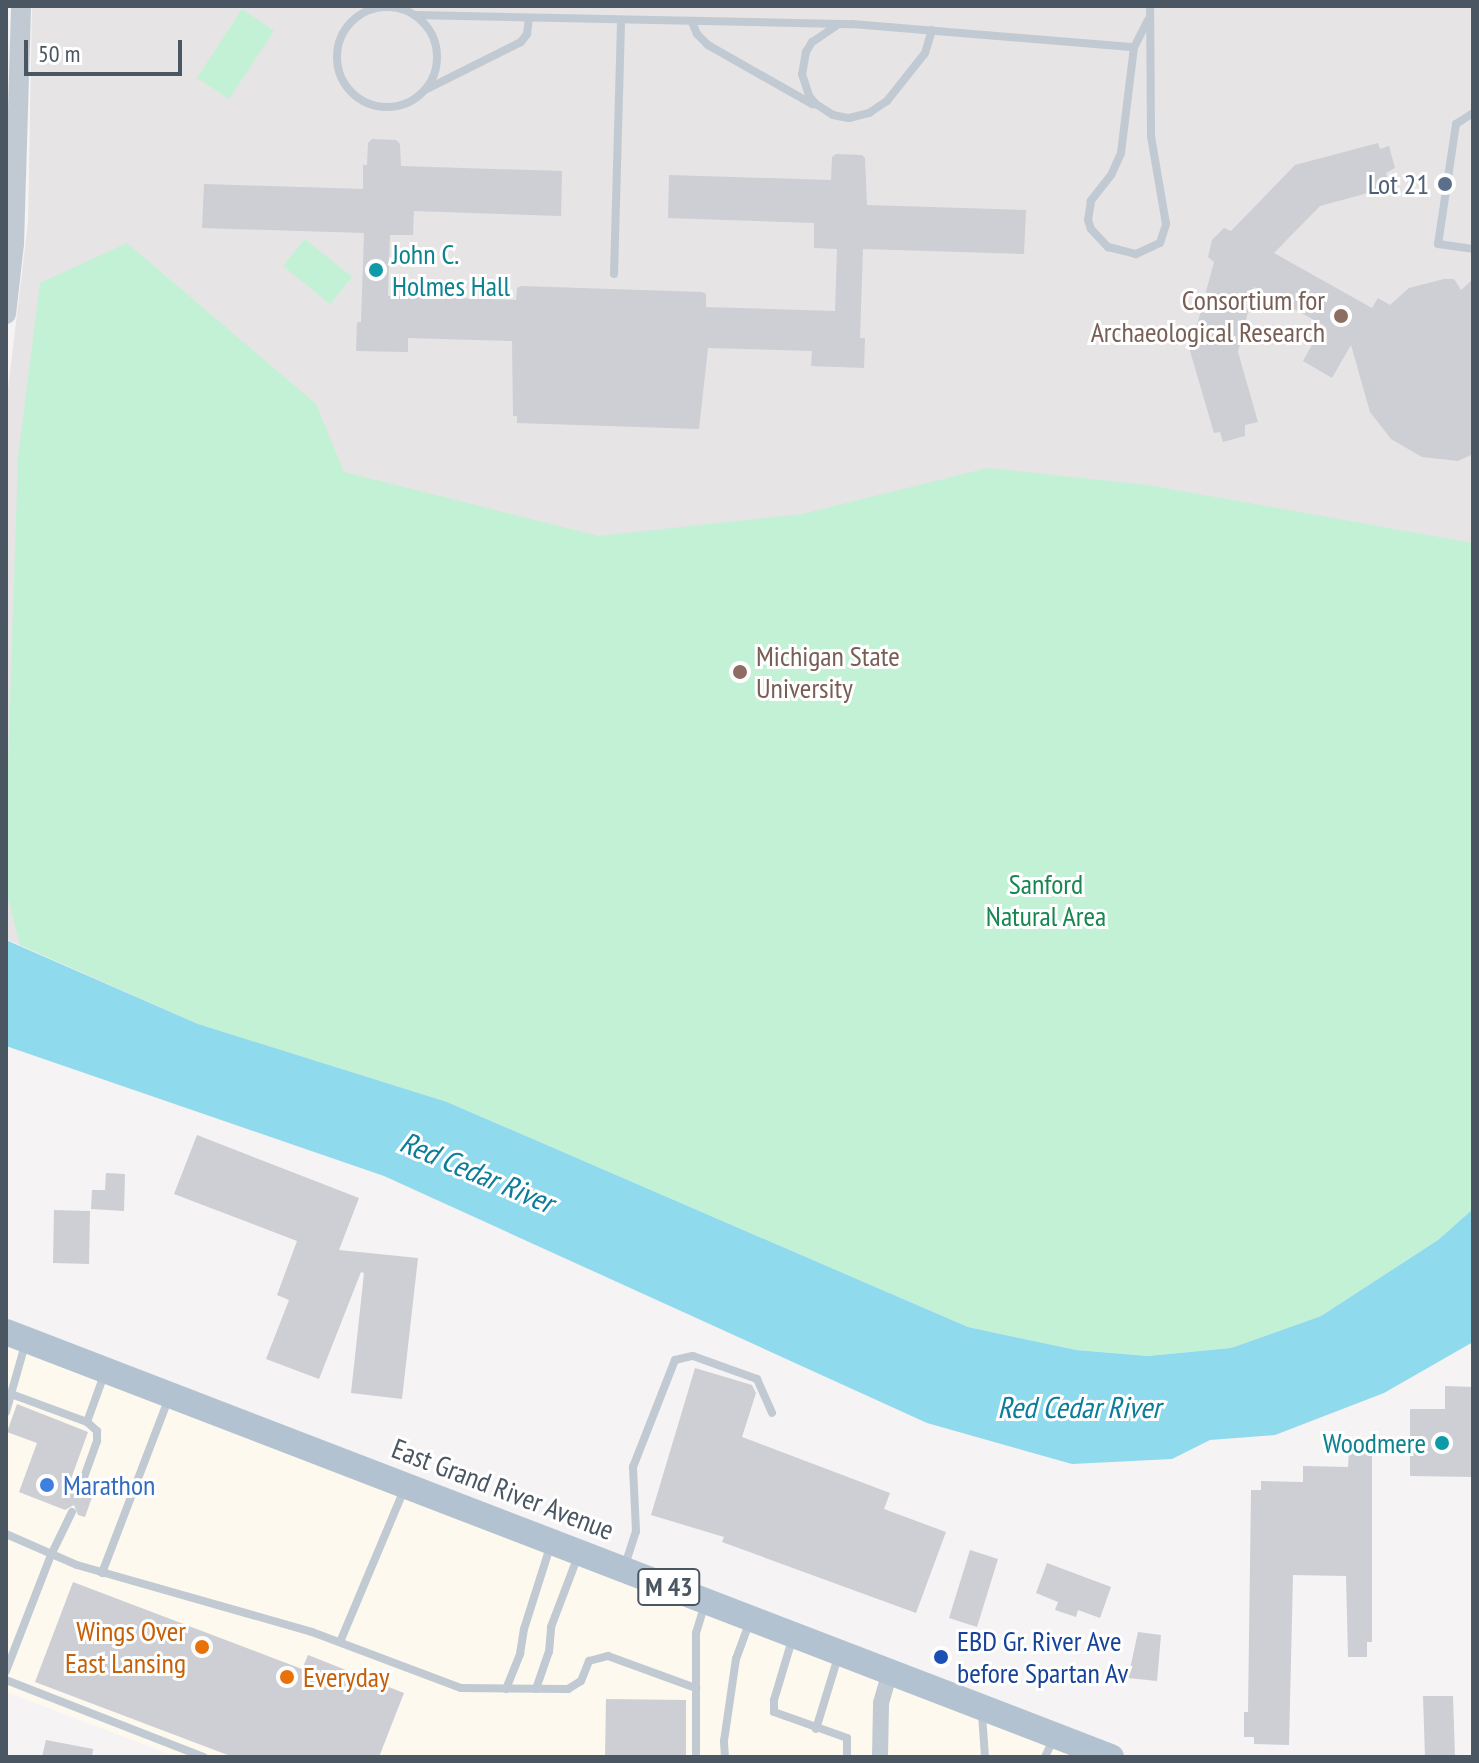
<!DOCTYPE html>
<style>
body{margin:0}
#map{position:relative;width:1479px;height:1763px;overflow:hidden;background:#f5f3f3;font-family:"PT Sans Narrow",sans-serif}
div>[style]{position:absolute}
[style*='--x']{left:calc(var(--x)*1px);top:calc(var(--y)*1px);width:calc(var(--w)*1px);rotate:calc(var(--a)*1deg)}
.commercial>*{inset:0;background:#fdf9ef}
.education>*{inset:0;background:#e6e4e5}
.green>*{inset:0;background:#c3f1d5}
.water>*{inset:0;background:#90daee}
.building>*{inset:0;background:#cdcfd5}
.service>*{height:8px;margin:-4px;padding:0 4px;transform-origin:4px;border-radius:4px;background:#c1cad2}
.service>.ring{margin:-4px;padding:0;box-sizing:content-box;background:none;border:8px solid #c1cad2;border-radius:50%}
.minor>*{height:16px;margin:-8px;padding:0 8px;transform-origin:8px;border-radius:8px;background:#c1cad2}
.tertiary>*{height:20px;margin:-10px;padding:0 10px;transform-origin:10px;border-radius:10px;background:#c1cad2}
.primary>*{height:26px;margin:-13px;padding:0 13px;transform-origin:13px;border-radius:13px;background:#b3c2d1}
.dots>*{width:22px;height:22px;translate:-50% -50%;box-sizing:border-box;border:4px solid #fff;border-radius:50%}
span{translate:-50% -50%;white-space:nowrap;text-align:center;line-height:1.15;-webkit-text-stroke:6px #fff;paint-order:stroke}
.shield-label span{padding:2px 6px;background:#fff;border:2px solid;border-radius:6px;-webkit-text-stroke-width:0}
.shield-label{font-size:26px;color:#4a5661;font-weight:700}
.service-label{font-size:28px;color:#4e5e75}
.right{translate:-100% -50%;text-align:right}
.culture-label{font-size:28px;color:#0d838f}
.left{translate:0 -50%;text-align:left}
.education-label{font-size:28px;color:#785e54}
.park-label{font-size:28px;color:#17864f}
.shop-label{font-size:28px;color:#366cbe}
.street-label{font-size:28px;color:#4a5661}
.food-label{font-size:28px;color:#c56008}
.transit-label{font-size:28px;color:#164399}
.water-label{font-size:30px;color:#0c7c9b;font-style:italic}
.frame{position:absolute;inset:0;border:8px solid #4a5661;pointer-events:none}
.scale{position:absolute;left:24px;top:40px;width:158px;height:36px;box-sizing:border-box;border:4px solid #4a5661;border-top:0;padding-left:10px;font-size:24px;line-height:28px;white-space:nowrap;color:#4a5661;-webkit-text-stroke:6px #fff;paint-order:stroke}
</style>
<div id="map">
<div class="commercial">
<i style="clip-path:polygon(6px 1337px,1096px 1757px,177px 1757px,6px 1692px)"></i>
</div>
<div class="education">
<i style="clip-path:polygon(32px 6px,1473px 6px,1473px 1209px,447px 1102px,198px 1024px,6px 939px,6px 406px,28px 222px)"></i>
</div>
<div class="green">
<i style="clip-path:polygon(242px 9px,274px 31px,229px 99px,197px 78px)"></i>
<i style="clip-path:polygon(305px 239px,352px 277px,330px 304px,283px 266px)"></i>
<i style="clip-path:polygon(127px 243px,316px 404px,344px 472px,599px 536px,802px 514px,988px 468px,1148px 485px,1473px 543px,1473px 1209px,1438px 1240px,1321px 1316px,1231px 1348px,1148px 1356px,1076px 1350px,968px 1327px,447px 1102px,198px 1024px,20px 945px,6px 890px,6px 829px,18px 458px,40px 283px)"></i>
</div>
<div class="water">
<i style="clip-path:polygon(6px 940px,198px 1024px,447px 1102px,968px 1327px,1076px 1350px,1148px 1356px,1231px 1348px,1321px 1316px,1438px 1240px,1473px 1209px,1473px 1342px,1384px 1393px,1275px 1435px,1210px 1440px,1172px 1459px,1072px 1464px,927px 1423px,384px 1176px,6px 1046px)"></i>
</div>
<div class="building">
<i style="clip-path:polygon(372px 139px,396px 140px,400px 144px,401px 166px,562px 171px,561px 216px,414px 211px,413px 235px,390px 235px,388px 296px,516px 300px,517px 288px,521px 286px,641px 290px,702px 292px,706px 294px,706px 307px,835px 311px,837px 249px,814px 248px,814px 223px,668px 218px,669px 175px,831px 180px,832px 157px,836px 154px,862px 155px,865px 158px,867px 205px,1026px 210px,1024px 254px,863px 249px,860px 338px,865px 338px,864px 368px,811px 366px,812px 351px,708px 348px,699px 429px,517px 423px,517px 416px,513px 416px,512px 341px,408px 338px,408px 352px,356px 351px,357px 322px,361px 322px,364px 233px,202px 228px,204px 184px,363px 189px,363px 165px,367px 165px,368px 143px)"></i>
<i style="clip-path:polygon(1378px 143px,1380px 149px,1389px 146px,1395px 168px,1386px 173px,1390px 187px,1320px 206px,1274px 253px,1372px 308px,1378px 298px,1390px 305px,1409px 288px,1444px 279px,1454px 279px,1461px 290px,1473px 279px,1473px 454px,1458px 461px,1422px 457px,1391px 439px,1370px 412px,1351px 345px,1332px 378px,1303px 361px,1323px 325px,1254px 287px,1238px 352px,1258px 422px,1245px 425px,1245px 436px,1223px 442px,1220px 432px,1214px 433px,1190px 351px,1214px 262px,1208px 257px,1212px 240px,1224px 228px,1231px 231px,1295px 165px)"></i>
<i style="clip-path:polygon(197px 1135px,359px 1198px,339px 1250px,418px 1258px,402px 1399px,351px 1393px,364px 1273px,361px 1272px,319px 1379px,266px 1359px,289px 1300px,277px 1295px,297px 1241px,174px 1194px)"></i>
<i style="clip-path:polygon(106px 1173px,125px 1174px,124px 1211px,91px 1209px,92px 1190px,105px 1190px)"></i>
<i style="clip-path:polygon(54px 1210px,90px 1211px,89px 1264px,53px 1263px)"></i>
<i style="clip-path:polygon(695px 1368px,752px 1385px,756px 1393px,742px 1437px,890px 1493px,884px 1509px,946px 1532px,916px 1613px,722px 1542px,724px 1537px,651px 1515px)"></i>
<i style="clip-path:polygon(1445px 1386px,1473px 1387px,1473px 1477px,1410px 1476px,1410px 1409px,1445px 1409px)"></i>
<i style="clip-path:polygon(17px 1404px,88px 1432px,71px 1479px,79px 1489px,88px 1486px,95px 1489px,85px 1517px,78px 1515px,74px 1505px,65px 1510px,19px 1492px,37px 1443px,7px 1432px)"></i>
<i style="clip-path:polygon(1349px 1451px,1372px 1451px,1372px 1642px,1367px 1642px,1367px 1657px,1348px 1657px,1346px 1576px,1293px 1575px,1289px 1745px,1254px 1744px,1254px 1737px,1244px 1737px,1244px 1712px,1248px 1712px,1251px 1490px,1261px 1490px,1261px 1481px,1303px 1482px,1303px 1466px,1348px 1467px)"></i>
<i style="clip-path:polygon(970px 1550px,998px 1559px,977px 1627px,949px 1618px)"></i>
<i style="clip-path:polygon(1047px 1563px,1111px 1587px,1100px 1618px,1078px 1610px,1076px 1617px,1055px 1610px,1058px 1602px,1036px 1593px)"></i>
<i style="clip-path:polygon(73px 1582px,302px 1669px,308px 1655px,404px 1693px,379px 1757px,233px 1757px,35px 1682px)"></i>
<i style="clip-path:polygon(1138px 1632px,1161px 1635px,1157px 1681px,1128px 1678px)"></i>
<i style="clip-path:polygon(1423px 1696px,1453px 1696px,1455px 1757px,1425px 1757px)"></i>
<i style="clip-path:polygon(606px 1699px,686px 1700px,686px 1757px,605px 1757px)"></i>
<i style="clip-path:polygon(46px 1740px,93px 1749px,92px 1757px,42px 1757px)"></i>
</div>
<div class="service">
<i class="ring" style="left:337px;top:7px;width:92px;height:92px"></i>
<i style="--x:415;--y:15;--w:437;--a:1.2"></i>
<i style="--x:852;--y:24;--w:283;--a:4.7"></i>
<i style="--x:1148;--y:20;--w:30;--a:117"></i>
<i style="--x:1134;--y:47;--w:107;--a:97"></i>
<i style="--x:1121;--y:153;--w:24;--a:114"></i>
<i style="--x:1111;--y:175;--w:33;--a:128"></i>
<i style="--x:1091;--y:201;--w:19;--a:99"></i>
<i style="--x:1088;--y:220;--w:9;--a:72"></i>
<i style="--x:1091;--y:229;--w:25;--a:47"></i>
<i style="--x:1108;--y:247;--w:29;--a:14"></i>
<i style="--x:1136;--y:254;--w:26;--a:-25"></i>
<i style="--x:1160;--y:243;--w:20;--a:-72"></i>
<i style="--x:1166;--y:224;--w:89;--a:-99.7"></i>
<i style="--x:1151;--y:136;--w:130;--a:-90.4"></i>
<i style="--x:692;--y:22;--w:13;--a:67"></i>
<i style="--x:697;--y:34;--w:16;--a:45"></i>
<i style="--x:708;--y:45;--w:120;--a:29.6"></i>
<i style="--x:836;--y:26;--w:29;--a:146"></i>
<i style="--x:812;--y:42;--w:12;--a:121"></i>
<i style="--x:806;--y:52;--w:22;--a:100"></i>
<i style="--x:802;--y:74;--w:23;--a:72"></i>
<i style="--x:809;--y:96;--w:11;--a:49"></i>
<i style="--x:816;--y:104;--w:20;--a:33"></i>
<i style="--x:833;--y:115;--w:16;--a:11"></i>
<i style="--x:849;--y:118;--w:21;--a:-14"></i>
<i style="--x:869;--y:113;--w:22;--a:-34"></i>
<i style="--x:887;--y:101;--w:61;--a:-51.6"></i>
<i style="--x:925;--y:53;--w:24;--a:-73"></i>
<i style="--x:425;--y:90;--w:107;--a:-26.6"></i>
<i style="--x:521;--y:42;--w:10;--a:-53"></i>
<i style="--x:527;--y:34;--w:16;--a:-83"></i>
<i style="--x:1473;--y:113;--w:20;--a:147"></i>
<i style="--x:1456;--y:124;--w:121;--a:98.5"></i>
<i style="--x:1438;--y:244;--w:35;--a:8"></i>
<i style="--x:614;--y:274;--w:254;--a:-88.4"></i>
<i style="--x:11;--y:1394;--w:51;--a:-74.1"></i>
<i style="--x:6;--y:1412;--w:19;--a:-74"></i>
<i style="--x:11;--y:1394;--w:81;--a:20.2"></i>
<i style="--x:87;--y:1422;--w:50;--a:-70.1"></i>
<i style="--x:82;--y:1483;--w:45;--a:-70.3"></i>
<i style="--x:97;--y:1441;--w:10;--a:-90"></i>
<i style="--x:97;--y:1431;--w:13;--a:-138"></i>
<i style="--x:6;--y:1534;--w:77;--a:23.6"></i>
<i style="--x:77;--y:1565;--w:244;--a:15.9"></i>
<i style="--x:312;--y:1632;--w:159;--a:20.6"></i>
<i style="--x:461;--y:1688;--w:107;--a:0.5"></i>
<i style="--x:568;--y:1689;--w:15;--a:-32"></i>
<i style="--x:581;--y:1681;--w:22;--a:-68"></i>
<i style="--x:589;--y:1661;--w:20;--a:-15"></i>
<i style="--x:608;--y:1656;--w:94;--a:20"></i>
<i style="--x:625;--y:1565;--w:36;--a:-72"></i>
<i style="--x:636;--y:1531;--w:64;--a:-92.7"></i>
<i style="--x:633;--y:1467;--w:115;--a:-68.6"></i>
<i style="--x:675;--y:1360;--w:18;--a:-13"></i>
<i style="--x:693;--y:1356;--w:68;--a:19.8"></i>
<i style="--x:757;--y:1379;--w:37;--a:66"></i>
<i style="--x:102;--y:1573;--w:185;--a:-69.1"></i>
<i style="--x:792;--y:1640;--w:63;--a:106.7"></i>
<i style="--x:774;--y:1700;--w:12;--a:90"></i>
<i style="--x:774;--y:1712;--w:77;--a:19.6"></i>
<i style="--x:847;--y:1738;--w:19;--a:90"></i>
<i style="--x:340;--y:1642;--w:165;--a:-67.2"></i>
<i style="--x:6;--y:1671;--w:124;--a:-68.8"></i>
<i style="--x:51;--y:1555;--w:48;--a:-64"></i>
<i style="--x:6;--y:1680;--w:212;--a:21.3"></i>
<i style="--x:506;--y:1689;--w:38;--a:-68"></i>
<i style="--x:520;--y:1654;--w:25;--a:-81"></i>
<i style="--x:524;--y:1629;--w:86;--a:-72.4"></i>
<i style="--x:536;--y:1689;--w:39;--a:-71"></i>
<i style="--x:549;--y:1652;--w:25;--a:-85"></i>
<i style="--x:551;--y:1627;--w:76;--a:-69.2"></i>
<i style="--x:982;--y:1714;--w:43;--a:86"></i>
<i style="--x:816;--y:1729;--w:75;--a:-73"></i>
<i style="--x:696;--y:1757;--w:124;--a:-90"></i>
<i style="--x:696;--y:1633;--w:28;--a:-73"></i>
<i style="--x:725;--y:1757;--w:16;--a:-94"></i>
<i style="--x:724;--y:1741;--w:83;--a:-81.7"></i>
<i style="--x:736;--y:1659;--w:40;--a:-69.8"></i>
<i style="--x:1045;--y:1757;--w:19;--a:-65"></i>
</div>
<div class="minor">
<i style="--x:880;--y:1757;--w:54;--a:-88.9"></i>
<i style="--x:881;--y:1703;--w:32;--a:-74"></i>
</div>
<div class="tertiary">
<i style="--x:6;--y:314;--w:70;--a:-83.5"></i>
<i style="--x:14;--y:244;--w:238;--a:-88.3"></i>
</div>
<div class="primary">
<i style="--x:6;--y:1332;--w:1184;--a:21.04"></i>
</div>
<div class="dots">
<i style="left:1445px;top:184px;background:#5c6f8a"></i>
<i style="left:376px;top:270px;background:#0f9aa8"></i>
<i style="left:1341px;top:316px;background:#8d6e63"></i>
<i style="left:740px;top:672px;background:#8d6e63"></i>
<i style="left:1442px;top:1443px;background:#0f9aa8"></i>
<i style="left:47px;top:1485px;background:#3f7fe0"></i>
<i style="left:202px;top:1647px;background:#e8710a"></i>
<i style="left:941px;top:1657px;background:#1a4fb4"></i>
<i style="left:287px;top:1677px;background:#e8710a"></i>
</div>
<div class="shield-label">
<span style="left:669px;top:1587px">M 43</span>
</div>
<div class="service-label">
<span class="right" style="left:1429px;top:184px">Lot 21</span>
</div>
<div class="culture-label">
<span class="left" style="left:392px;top:270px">John C.<br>Holmes Hall</span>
<span class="right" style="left:1426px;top:1443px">Woodmere</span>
</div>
<div class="education-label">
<span class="right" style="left:1325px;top:316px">Consortium for<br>Archaeological Research</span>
<span class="left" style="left:756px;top:672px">Michigan State<br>University</span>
</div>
<div class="park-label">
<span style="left:1046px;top:900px">Sanford<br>Natural Area</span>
</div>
<div class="shop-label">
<span class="left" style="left:63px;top:1485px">Marathon</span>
</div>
<div class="street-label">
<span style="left:503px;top:1489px;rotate:21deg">East Grand River Avenue</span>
</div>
<div class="food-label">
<span class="right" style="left:186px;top:1647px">Wings Over<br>East Lansing</span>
<span class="left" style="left:303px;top:1677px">Everyday</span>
</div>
<div class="transit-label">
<span class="left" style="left:957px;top:1657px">EBD Gr. River Ave<br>before Spartan Av</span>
</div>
<div class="water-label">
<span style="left:477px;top:1172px;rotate:23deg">Red Cedar River</span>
<span style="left:1079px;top:1407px">Red Cedar River</span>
</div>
<div class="frame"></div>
<div class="scale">50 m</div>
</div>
